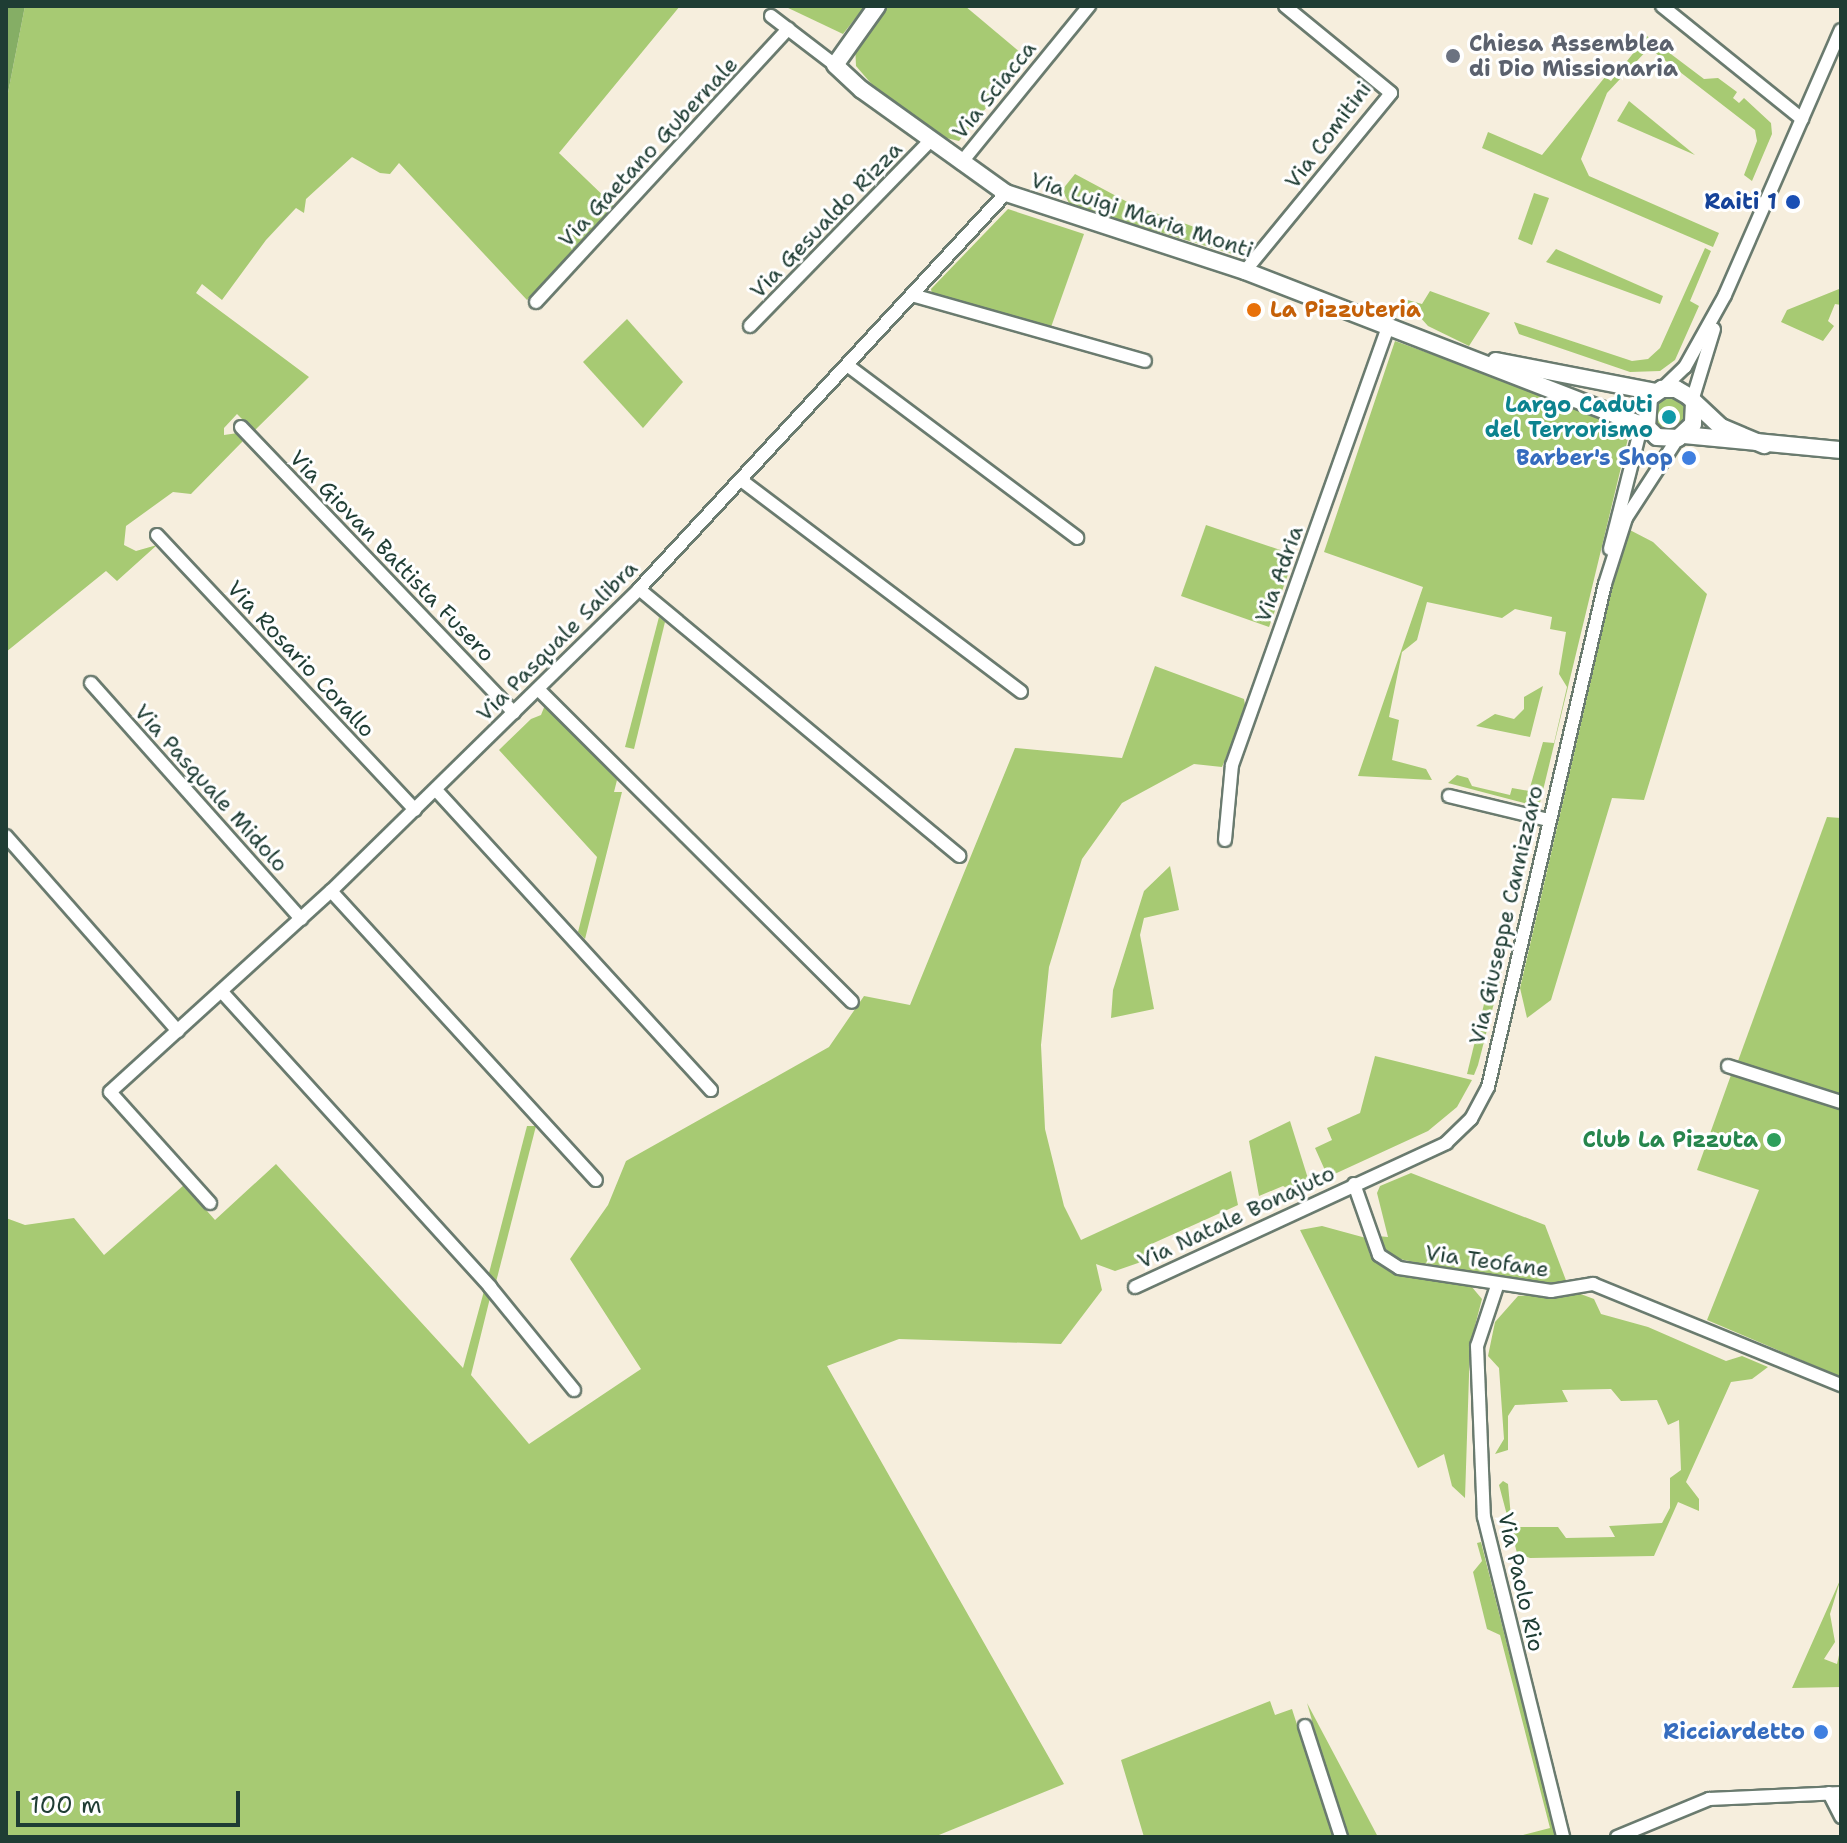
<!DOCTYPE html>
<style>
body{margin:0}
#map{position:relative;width:1847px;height:1843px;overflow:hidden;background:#f6eedd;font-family:"Shantell Sans",sans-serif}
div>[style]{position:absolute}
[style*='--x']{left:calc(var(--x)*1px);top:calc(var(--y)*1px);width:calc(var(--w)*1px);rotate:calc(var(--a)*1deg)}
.green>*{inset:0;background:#a7ca73}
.round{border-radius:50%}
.forest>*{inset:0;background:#85ae65}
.roads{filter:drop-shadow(2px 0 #6a7b6f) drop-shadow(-2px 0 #6a7b6f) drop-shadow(0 2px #6a7b6f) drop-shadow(0 -2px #6a7b6f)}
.minor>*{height:12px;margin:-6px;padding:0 6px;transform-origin:6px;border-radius:6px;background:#fff}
.tertiary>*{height:16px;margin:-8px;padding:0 8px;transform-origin:8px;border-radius:8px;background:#fff}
.dots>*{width:22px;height:22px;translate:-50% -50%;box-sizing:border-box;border:4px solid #fff;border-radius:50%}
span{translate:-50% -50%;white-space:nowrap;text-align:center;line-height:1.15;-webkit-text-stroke:6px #fff;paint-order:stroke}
.worship-label{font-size:22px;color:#5b616d;font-weight:700}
.left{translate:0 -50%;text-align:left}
.street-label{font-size:22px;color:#1f3d34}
.transit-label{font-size:22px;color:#164399;font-weight:700}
.right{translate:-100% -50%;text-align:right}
.food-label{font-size:22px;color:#c56008;font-weight:700}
.culture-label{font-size:22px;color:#0d838f;font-weight:700}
.shop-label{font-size:22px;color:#366cbe;font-weight:700}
.leisure-label{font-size:22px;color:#27864d;font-weight:700}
.frame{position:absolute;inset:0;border:8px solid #1f3d34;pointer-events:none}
.scale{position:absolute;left:16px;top:1791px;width:224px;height:36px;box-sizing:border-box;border:4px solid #1f3d34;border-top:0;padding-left:10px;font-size:24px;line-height:28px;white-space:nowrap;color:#1f3d34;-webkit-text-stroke:6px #fff;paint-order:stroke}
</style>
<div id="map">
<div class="green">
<i style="clip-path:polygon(25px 6px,680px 6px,559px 153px,614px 206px,527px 300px,399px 163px,390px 174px,380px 173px,352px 157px,306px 199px,304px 213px,296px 208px,266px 240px,222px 300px,202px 284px,196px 293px,309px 377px,254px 431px,237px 414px,224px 428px,224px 435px,238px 433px,243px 441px,191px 494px,173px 492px,126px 526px,124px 545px,136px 551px,157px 545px,117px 581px,106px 571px,6px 652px,6px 103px)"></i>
<i style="clip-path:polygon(784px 6px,865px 6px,843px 34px)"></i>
<i style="clip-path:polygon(886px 6px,965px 6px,1027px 58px,959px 141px,942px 137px,875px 88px,856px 66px,855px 43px)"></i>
<i style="clip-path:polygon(1647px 36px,1704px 79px,1718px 78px,1737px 92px,1733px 98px,1739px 103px,1744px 98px,1771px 123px,1772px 134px,1752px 181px,1744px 175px,1757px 141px,1755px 130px,1649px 48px,1607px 93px,1581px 159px,1589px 176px,1719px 233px,1713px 247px,1482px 148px,1488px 132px,1542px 155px,1605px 77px,1611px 81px)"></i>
<i style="clip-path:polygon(1629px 101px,1695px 155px,1617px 121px)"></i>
<i style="clip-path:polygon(1075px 174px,1133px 205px,1253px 248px,1239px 256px,1070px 205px,1062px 190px)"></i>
<i style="clip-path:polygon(1534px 193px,1549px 198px,1532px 245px,1518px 239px)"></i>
<i style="clip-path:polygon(1008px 209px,1084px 234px,1050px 330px,932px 294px,931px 289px)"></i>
<i style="clip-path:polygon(1705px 248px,1711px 251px,1690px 301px,1699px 306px,1675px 360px,1660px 371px,1630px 372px,1519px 334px,1514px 322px,1632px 361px,1648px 359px,1660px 348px)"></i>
<i style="clip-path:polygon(1556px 249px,1663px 296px,1660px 304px,1546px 262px)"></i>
<i style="clip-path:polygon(1839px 289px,1841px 305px,1835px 304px,1828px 321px,1834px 326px,1823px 341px,1781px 322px,1787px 310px)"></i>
<i style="clip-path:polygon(1430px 291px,1490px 313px,1469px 346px,1428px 326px,1404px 299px,1422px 304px)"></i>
<i style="clip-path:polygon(627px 319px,683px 382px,643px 428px,583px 362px)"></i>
<i style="clip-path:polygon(1395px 341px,1631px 426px,1539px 807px,1448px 783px,1457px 775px,1468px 778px,1472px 786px,1510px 795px,1512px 788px,1529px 791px,1543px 742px,1554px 743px,1567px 687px,1559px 674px,1566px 632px,1550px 629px,1552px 617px,1515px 609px,1502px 618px,1427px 602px,1417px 640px,1402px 652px,1389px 717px,1399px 720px,1392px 760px,1426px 769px,1432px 780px,1358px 776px,1423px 587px,1324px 552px)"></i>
<i class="round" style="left:1654px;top:398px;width:32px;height:32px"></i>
<i style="clip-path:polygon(1206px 525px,1295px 555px,1269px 627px,1181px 596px)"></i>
<i style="clip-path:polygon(1626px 528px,1653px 542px,1707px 594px,1644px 800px,1612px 798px,1551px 1000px,1527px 1018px,1520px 988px)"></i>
<i style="clip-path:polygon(659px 617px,665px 622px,634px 749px,625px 747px)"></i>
<i style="clip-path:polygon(1155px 666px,1244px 699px,1246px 710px,1222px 767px,1194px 764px,1122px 803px,1082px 859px,1049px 967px,1041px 1045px,1045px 1129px,1064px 1206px,1081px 1240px,1231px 1171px,1238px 1205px,1147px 1246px,1141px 1262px,1115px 1271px,1096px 1264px,1102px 1290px,1061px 1344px,899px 1339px,827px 1366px,1064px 1784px,934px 1837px,6px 1837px,6px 1218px,25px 1225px,74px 1218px,104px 1255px,184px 1185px,215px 1220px,276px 1164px,463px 1368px,484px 1291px,490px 1298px,471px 1375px,529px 1444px,641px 1369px,570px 1259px,608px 1205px,626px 1161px,829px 1047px,864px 996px,910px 1005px,1015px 748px,1122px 758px)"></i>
<i style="clip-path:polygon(1543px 686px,1530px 737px,1476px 726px,1495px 714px,1514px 719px,1524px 709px,1524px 697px)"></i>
<i style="clip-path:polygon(545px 705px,617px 780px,614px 792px,622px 792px,585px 939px,578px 932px,597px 857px,499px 750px,531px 719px,541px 715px)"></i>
<i style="clip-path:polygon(1827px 817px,1841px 818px,1841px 1095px,1738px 1061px)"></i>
<i style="clip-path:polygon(1170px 866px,1179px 910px,1144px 918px,1140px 935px,1154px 1009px,1111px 1018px,1113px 990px,1144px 891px)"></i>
<i style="clip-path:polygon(1494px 963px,1502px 972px,1478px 1065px,1474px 1075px,1467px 1074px)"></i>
<i style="clip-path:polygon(1375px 1056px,1472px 1080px,1457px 1107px,1428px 1131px,1328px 1177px,1315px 1148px,1332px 1140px,1327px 1128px,1360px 1113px)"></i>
<i style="clip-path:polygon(1731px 1075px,1841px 1110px,1841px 1377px,1707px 1320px,1759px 1190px,1697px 1170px)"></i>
<i style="clip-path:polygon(1290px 1121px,1310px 1185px,1295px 1192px,1283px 1186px,1259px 1196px,1249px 1141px)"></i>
<i style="clip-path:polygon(527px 1126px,536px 1126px,496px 1282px,489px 1273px)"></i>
<i style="clip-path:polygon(1411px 1173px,1545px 1225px,1567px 1283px,1499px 1280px,1390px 1257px,1377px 1236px,1388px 1237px,1377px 1193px,1380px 1186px)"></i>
<i style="clip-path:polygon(1322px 1226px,1366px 1238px,1370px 1255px,1395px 1274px,1471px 1286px,1482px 1299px,1470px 1345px,1465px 1498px,1452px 1486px,1444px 1454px,1418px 1468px,1300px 1230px)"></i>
<i style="clip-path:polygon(1578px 1293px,1594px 1299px,1601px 1314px,1648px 1327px,1726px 1361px,1742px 1356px,1768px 1367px,1752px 1379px,1731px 1382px,1686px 1482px,1699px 1499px,1699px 1511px,1678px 1502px,1654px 1556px,1530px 1558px,1517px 1553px,1499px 1485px,1503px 1481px,1508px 1484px,1511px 1517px,1520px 1527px,1558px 1527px,1566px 1538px,1615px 1537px,1609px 1526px,1662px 1523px,1670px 1508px,1670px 1478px,1681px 1470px,1679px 1420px,1668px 1425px,1657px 1400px,1621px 1401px,1611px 1389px,1562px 1390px,1568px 1402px,1515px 1405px,1508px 1416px,1508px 1450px,1495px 1454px,1504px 1439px,1499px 1368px,1488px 1356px,1495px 1322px,1518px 1296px)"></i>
<i style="clip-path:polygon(1481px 1542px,1554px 1830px,1554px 1837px,1515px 1837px,1550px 1828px,1500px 1635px,1487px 1629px,1473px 1572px,1482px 1561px,1477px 1543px)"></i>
<i style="clip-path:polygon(1841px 1578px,1830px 1614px,1835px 1642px,1824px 1659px,1837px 1664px,1841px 1646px,1841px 1687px,1792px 1688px)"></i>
<i style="clip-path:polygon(1270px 1701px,1275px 1715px,1292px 1709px,1333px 1837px,1144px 1837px,1121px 1760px)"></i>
<i style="clip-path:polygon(1307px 1703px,1378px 1837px,1345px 1836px)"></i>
</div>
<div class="forest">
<i style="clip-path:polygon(6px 6px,25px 6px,6px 103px)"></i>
</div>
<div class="roads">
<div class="minor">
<i style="--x:1662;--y:6;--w:180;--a:38.9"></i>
<i style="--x:771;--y:16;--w:81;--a:37.4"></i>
<i style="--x:961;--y:163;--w:203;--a:-50.8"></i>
<i style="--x:1245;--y:271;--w:230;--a:-50.6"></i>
<i style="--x:1391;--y:93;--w:137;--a:-140.6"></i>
<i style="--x:912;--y:295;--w:242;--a:15.8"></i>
<i style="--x:536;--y:302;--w:372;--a:-47.3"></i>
<i style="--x:750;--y:326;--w:258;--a:-45.8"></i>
<i style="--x:847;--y:365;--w:288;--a:36.9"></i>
<i style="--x:1662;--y:389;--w:32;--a:-44"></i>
<i style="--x:1685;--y:367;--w:82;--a:-60.9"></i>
<i style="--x:1725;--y:295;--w:289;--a:-66.4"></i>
<i style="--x:1692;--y:401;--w:75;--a:-73"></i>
<i style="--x:241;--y:427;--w:395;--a:46.3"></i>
<i style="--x:741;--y:480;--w:351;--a:37.1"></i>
<i style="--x:157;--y:535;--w:377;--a:46.8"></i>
<i style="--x:1610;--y:549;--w:133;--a:-75.7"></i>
<i style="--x:639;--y:589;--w:417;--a:39.8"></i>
<i style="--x:91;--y:683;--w:316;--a:48.3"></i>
<i style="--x:538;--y:689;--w:443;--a:44.9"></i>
<i style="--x:436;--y:790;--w:407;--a:47.5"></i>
<i style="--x:1449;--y:796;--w:102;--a:13.6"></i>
<i style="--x:6;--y:836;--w:260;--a:48.6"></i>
<i style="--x:1225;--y:840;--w:75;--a:-84.7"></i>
<i style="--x:1232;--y:765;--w:467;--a:-70.4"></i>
<i style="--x:331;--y:891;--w:392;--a:47.5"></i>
<i style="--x:222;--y:992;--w:399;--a:47.7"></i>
<i style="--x:490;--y:1287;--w:133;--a:50.8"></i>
<i style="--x:1728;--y:1066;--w:119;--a:17.7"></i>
<i style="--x:1354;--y:1184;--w:75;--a:70.6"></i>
<i style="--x:1379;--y:1255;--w:24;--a:33"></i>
<i style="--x:1399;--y:1268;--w:154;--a:8.6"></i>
<i style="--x:1551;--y:1291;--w:43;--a:-9.5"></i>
<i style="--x:1593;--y:1284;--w:268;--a:22.2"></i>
<i style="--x:210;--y:1203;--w:149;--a:-132"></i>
<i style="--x:110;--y:1092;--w:299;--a:-42.3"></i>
<i style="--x:331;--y:891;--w:431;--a:-44.4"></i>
<i style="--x:639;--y:589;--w:540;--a:-47.18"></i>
<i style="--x:1497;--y:1286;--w:63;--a:108.4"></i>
<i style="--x:1477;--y:1346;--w:171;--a:87.7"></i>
<i style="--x:1484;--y:1517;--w:330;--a:76.1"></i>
<i style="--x:1135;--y:1287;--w:343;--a:-24.8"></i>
<i style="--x:1446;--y:1143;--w:35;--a:-44"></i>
<i style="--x:1471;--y:1119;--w:36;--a:-62"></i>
<i style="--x:1488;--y:1087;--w:516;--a:-76.91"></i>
<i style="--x:1605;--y:584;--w:69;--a:-72.3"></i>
<i style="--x:1626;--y:518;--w:95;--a:-57"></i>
<i style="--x:1305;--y:1726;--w:117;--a:72"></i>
<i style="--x:1829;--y:1793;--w:27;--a:63"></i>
<i style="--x:1617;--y:1837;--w:100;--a:-22.4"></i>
<i style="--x:1709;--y:1799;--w:132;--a:-2.6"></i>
</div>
<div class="tertiary">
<i style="--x:877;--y:6;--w:72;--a:125.4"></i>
<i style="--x:835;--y:65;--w:37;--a:43"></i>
<i style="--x:862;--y:90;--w:177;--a:35.6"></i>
<i style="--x:1006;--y:193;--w:251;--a:18.1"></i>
<i style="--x:1245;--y:271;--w:431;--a:21.2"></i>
<i style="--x:1496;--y:361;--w:162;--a:11"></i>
<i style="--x:1694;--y:403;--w:21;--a:93"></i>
<i style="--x:1693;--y:424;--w:21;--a:137"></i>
<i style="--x:1678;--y:438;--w:21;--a:-177"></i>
<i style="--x:1657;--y:437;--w:14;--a:-135"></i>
<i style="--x:1647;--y:427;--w:29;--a:-86"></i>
<i style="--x:1649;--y:398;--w:16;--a:-35"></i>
<i style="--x:1662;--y:389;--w:14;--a:0"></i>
<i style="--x:1676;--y:389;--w:14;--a:30"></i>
<i style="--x:1688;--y:396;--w:45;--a:43.2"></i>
<i style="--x:1721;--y:427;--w:47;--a:22.7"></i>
<i style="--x:1684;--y:435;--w:158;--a:5.5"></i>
</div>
</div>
<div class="dots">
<i style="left:1453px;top:56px;background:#6b7280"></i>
<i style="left:1793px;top:202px;background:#1a4fb4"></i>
<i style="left:1254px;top:310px;background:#e8710a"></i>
<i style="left:1669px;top:417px;background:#0f9aa8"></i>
<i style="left:1689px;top:458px;background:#3f7fe0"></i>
<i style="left:1774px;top:1140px;background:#2e9e5b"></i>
<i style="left:1821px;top:1732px;background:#3f7fe0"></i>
</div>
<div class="worship-label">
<span class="left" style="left:1469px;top:56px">Chiesa Assemblea<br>di Dio Missionaria</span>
</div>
<div class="street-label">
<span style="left:994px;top:90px;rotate:-51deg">Via Sciacca</span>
<span style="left:1328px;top:135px;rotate:-53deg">Via Comitini</span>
<span style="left:648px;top:152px;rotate:-47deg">Via Gaetano Gubernale</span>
<span style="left:1142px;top:215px;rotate:18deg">Via Luigi Maria Monti</span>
<span style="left:826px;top:220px;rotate:-46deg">Via Gesualdo Rizza</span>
<span style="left:392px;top:556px;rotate:46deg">Via Giovan Battista Fusero</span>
<span style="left:1279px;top:574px;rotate:-70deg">Via Adria</span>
<span style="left:557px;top:641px;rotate:-45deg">Via Pasquale Salibra</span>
<span style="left:301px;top:659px;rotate:47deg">Via Rosario Corallo</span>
<span style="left:211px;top:788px;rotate:48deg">Via Pasquale Midolo</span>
<span style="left:1506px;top:915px;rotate:-77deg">Via Giuseppe Cannizzaro</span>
<span style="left:1236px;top:1217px;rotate:-25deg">Via Natale Bonajuto</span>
<span style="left:1487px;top:1261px;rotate:8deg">Via Teofane</span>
<span style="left:1521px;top:1582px;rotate:77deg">Via Paolo Rio</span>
</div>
<div class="transit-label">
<span class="right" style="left:1777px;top:202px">Raiti 1</span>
</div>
<div class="food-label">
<span class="left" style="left:1270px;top:310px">La Pizzuteria</span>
</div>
<div class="culture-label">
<span class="right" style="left:1653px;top:417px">Largo Caduti<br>del Terrorismo</span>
</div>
<div class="shop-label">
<span class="right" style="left:1673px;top:458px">Barber's Shop</span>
<span class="right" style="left:1805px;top:1732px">Ricciardetto</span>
</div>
<div class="leisure-label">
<span class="right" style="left:1758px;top:1140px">Club La Pizzuta</span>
</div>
<div class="frame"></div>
<div class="scale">100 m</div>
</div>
